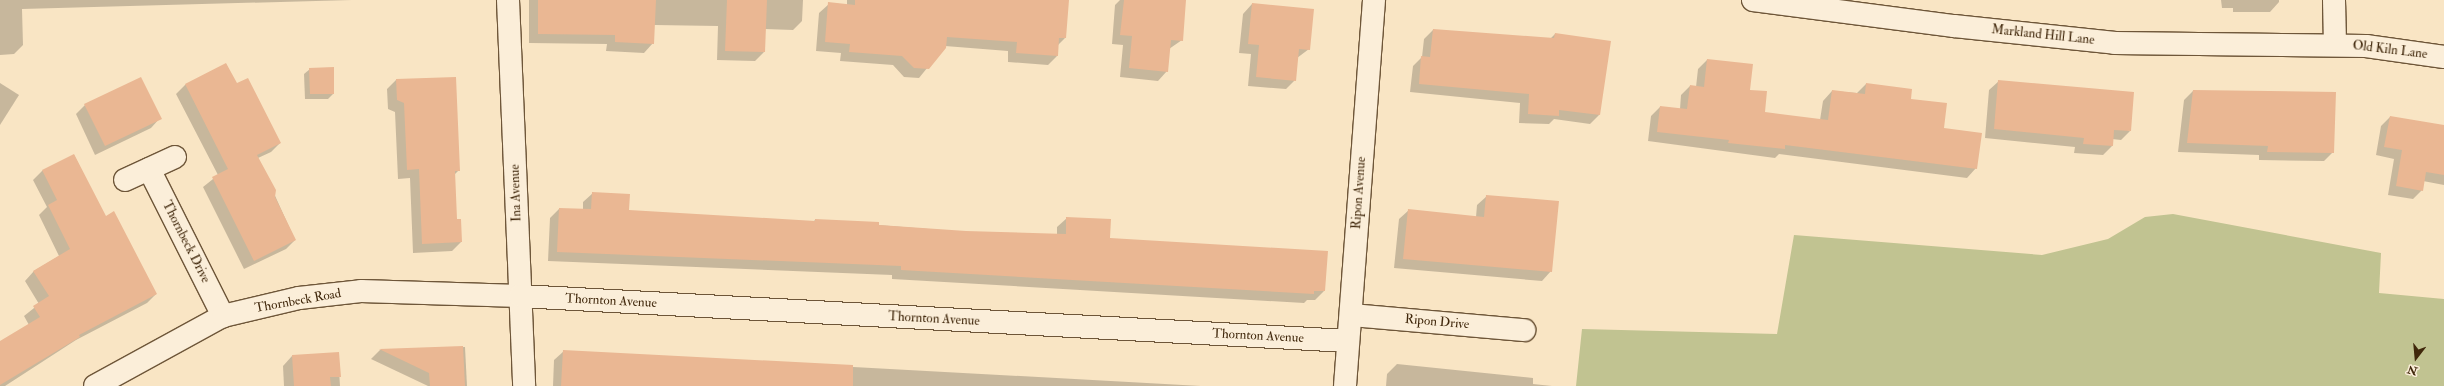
<!DOCTYPE html>
<style>
body{margin:0}
#map{position:relative;width:2444px;height:386px;overflow:hidden;background:#f9e5c4;font-family:"IM FELL Double Pica",serif}
div>[style]{position:absolute}
[style*='--x']{left:calc(var(--x)*1px);top:calc(var(--y)*1px);width:calc(var(--w)*1px);rotate:calc(var(--a)*1deg)}
.green>*{inset:0;background:#c1c391}
.shadow>*{inset:0;background:#0003}
.building>*{inset:0;background:#eab793}
.roads{filter:drop-shadow(1px 0 #6e5639) drop-shadow(-1px 0 #6e5639) drop-shadow(0 1px #6e5639) drop-shadow(0 -1px #6e5639)}
.street>*{height:22px;margin:-11px;padding:0 11px;transform-origin:11px;border-radius:11px;background:#fbeed9}
.secondary>*{height:22px;margin:-11px;padding:0 11px;transform-origin:11px;border-radius:11px;background:#fbeed9}
span{translate:-50% -50%;white-space:nowrap;text-align:center;line-height:1.15;-webkit-text-stroke:3.5px #fbeed9;paint-order:stroke}
.street-label{font-size:13px;color:#40270b}
.north{position:absolute;left:2396px;top:338px;width:40px;height:40px;-webkit-text-stroke:3px #fbeed9;paint-order:stroke;rotate:196deg;font-size:11px;font-weight:700;line-height:16px;text-align:center;color:#40270b}
.north::after{content:'';display:block;margin:auto;width:14px;height:18px;background:#40270b;clip-path:polygon(50% 0,100% 100%,50% 72%,0 100%)}
</style>
<div id="map">
<div class="green">
<i style="clip-path:polygon(2173px 214px,2381px 253px,2379px 293px,2444px 299px,2444px 386px,1576px 386px,1582px 329px,1777px 334px,1794px 235px,2042px 255px,2108px 239px,2145px 217px)"></i>
</div>
<div class="shadow">
<i style="clip-path:polygon(0 0,352px 0,22px 9px,23px 45px,14px 54px,0 55px)"></i>
<i style="clip-path:polygon(529px 0,803px 0,802px 21px,793px 30px,765px 29px,764px 52px,755px 61px,717px 60px,718px 26px,654px 25px,653px 43px,644px 53px,606px 51px,607px 44px,529px 43px)"></i>
<i style="clip-path:polygon(847px 0,1068px 0,1065px 38px,1058px 45px,1057px 56px,1048px 65px,1008px 62px,1008px 51px,945px 46px,919px 78px,904px 77px,893px 65px,840px 61px,841px 53px,816px 51px,819px 13px,829px 4px,847px 5px)"></i>
<i style="clip-path:polygon(1120px 0,1174px 0,1182px 40px,1169px 49px,1167px 71px,1158px 81px,1120px 77px,1123px 45px,1112px 44px,1115px 5px)"></i>
<i style="clip-path:polygon(2221px 0,2279px 0,2279px 2px,2270px 12px,2233px 12px,2233px 8px,2222px 8px)"></i>
<i style="clip-path:polygon(1252px 4px,1309px 49px,1297px 58px,1295px 80px,1286px 89px,1248px 86px,1251px 54px,1239px 53px,1243px 14px)"></i>
<i style="clip-path:polygon(1433px 30px,1550px 39px,1555px 34px,1610px 42px,1599px 115px,1590px 124px,1554px 119px,1549px 124px,1519px 123px,1520px 103px,1410px 92px,1413px 66px,1422px 57px,1424px 39px)"></i>
<i style="clip-path:polygon(1707px 60px,1749px 90px,1764px 113px,1820px 120px,1823px 101px,1832px 91px,1857px 93px,1866px 84px,1910px 100px,1943px 129px,1976px 168px,1967px 178px,1779px 154px,1775px 158px,1648px 141px,1651px 116px,1660px 107px,1680px 109px,1681px 95px,1690px 86px,1696px 87px,1698px 69px)"></i>
<i style="clip-path:polygon(226px 64px,236px 84px,280px 143px,271px 152px,258px 158px,295px 240px,286px 249px,244px 269px,203px 187px,218px 175px,176px 94px,185px 85px)"></i>
<i style="clip-path:polygon(310px 69px,333px 94px,328px 99px,305px 99px,304px 74px)"></i>
<i style="clip-path:polygon(455px 78px,459px 170px,454px 175px,456px 220px,460px 220px,461px 242px,452px 251px,413px 253px,410px 178px,398px 179px,395px 112px,388px 109px,387px 89px,396px 80px)"></i>
<i style="clip-path:polygon(1999px 81px,2130px 131px,2121px 140px,2112px 139px,2112px 146px,2103px 155px,2074px 153px,2075px 147px,1985px 138px,1989px 90px)"></i>
<i style="clip-path:polygon(0 83px,19px 95px,0 125px)"></i>
<i style="clip-path:polygon(2193px 91px,2333px 152px,2324px 161px,2259px 160px,2259px 155px,2178px 152px,2184px 100px)"></i>
<i style="clip-path:polygon(85px 105px,160px 118px,151px 128px,95px 155px,76px 114px)"></i>
<i style="clip-path:polygon(2390px 117px,2444px 126px,2444px 185px,2423px 181px,2422px 190px,2413px 199px,2388px 195px,2394px 159px,2376px 155px,2381px 126px)"></i>
<i style="clip-path:polygon(74px 155px,105px 217px,156px 294px,147px 303px,76px 340px,5px 386px,0 386px,0 343px,29px 325px,24px 316px,39px 304px,25px 281px,34px 271px,59px 256px,39px 215px,47px 207px,33px 180px,42px 171px)"></i>
<i style="clip-path:polygon(593px 193px,628px 211px,813px 222px,815px 220px,966px 232px,1057px 235px,1057px 227px,1067px 218px,1109px 239px,1324px 291px,1315px 300px,1307px 300px,1304px 303px,892px 279px,892px 275px,548px 261px,550px 218px,559px 209px,583px 210px,583px 202px)"></i>
<i style="clip-path:polygon(1487px 196px,1551px 271px,1542px 281px,1394px 268px,1399px 219px,1409px 210px,1476px 217px,1477px 205px)"></i>
<i style="clip-path:polygon(465px 347px,467px 386px,428px 386px,371px 359px,380px 350px)"></i>
<i style="clip-path:polygon(564px 351px,1201px 386px,553px 386px,554px 360px)"></i>
<i style="clip-path:polygon(338px 353px,340px 386px,284px 386px,283px 366px,292px 356px)"></i>
<i style="clip-path:polygon(1397px 364px,1533px 378px,1533px 384px,1552px 386px,1386px 386px,1387px 374px)"></i>
</div>
<div class="building">
<i style="clip-path:polygon(538px 0,656px 0,654px 44px,615px 42px,615px 35px,538px 34px)"></i>
<i style="clip-path:polygon(727px 0,767px 0,765px 52px,725px 51px)"></i>
<i style="clip-path:polygon(855px 0,1069px 0,1066px 38px,1059px 38px,1058px 56px,1016px 53px,1017px 42px,947px 37px,946px 48px,929px 69px,914px 68px,902px 56px,849px 52px,850px 44px,825px 42px,828px 2px,855px 5px)"></i>
<i style="clip-path:polygon(1124px 0,1186px 0,1183px 41px,1171px 40px,1168px 72px,1129px 68px,1132px 36px,1120px 35px)"></i>
<i style="clip-path:polygon(1252px 3px,1314px 9px,1310px 50px,1299px 49px,1296px 81px,1256px 77px,1259px 45px,1248px 44px)"></i>
<i style="clip-path:polygon(1433px 29px,1554px 38px,1555px 33px,1611px 41px,1600px 115px,1559px 110px,1559px 116px,1528px 114px,1529px 94px,1419px 84px,1421px 56px,1430px 57px)"></i>
<i style="clip-path:polygon(1707px 59px,1753px 64px,1750px 90px,1767px 91px,1765px 112px,1828px 120px,1832px 90px,1865px 94px,1866px 83px,1912px 89px,1911px 99px,1947px 103px,1944px 128px,1982px 133px,1977px 169px,1785px 145px,1785px 149px,1728px 143px,1729px 140px,1657px 132px,1660px 106px,1687px 109px,1690px 85px,1704px 87px)"></i>
<i style="clip-path:polygon(226px 63px,237px 83px,248px 78px,281px 143px,257px 155px,276px 190px,275px 197px,296px 240px,254px 261px,212px 177px,228px 169px,185px 84px)"></i>
<i style="clip-path:polygon(334px 67px,334px 94px,310px 94px,309px 68px)"></i>
<i style="clip-path:polygon(141px 77px,162px 119px,105px 146px,84px 104px)"></i>
<i style="clip-path:polygon(456px 77px,460px 171px,455px 171px,457px 219px,461px 219px,462px 242px,422px 244px,419px 169px,407px 170px,404px 103px,397px 100px,396px 79px)"></i>
<i style="clip-path:polygon(1998px 80px,2134px 92px,2131px 131px,2114px 130px,2113px 146px,2083px 144px,2084px 138px,1994px 129px)"></i>
<i style="clip-path:polygon(2193px 90px,2336px 92px,2334px 153px,2267px 152px,2268px 146px,2187px 143px)"></i>
<i style="clip-path:polygon(2390px 116px,2444px 125px,2444px 175px,2426px 172px,2423px 191px,2396px 186px,2402px 150px,2384px 147px)"></i>
<i style="clip-path:polygon(74px 154px,106px 216px,114px 211px,157px 294px,79px 335px,80px 337px,0 385px,0 341px,40px 317px,33px 306px,49px 296px,33px 271px,70px 249px,48px 205px,57px 200px,42px 170px)"></i>
<i style="clip-path:polygon(592px 192px,630px 194px,629px 210px,815px 221px,815px 219px,879px 222px,879px 225px,966px 231px,1066px 234px,1066px 217px,1111px 219px,1110px 238px,1328px 251px,1325px 291px,1314px 291px,1314px 294px,901px 270px,901px 266px,557px 252px,559px 208px,591px 209px)"></i>
<i style="clip-path:polygon(1486px 195px,1559px 201px,1552px 272px,1403px 259px,1408px 209px,1484px 217px)"></i>
<i style="clip-path:polygon(463px 346px,465px 386px,430px 386px,429px 373px,379px 349px)"></i>
<i style="clip-path:polygon(563px 350px,853px 365px,853px 386px,561px 386px)"></i>
<i style="clip-path:polygon(339px 352px,341px 377px,330px 377px,331px 386px,294px 386px,292px 355px)"></i>
</div>
<div class="roads">
<div class="street">
<i style="--x:508;--y:0;--w:386;--a:87.6"></i>
<i style="--x:2334;--y:0;--w:44;--a:88.7"></i>
<i style="--x:149;--y:169;--w:165;--a:63.3"></i>
<i style="--x:125;--y:180;--w:55;--a:-24.7"></i>
<i style="--x:1351;--y:315;--w:174;--a:5"></i>
<i style="--x:95;--y:386;--w:146;--a:-28.7"></i>
<i style="--x:223;--y:316;--w:78;--a:-13.3"></i>
<i style="--x:299;--y:298;--w:62;--a:-6.4"></i>
<i style="--x:361;--y:291;--w:159;--a:1.8"></i>
<i style="--x:520;--y:296;--w:829;--a:3.11"></i>
<i style="--x:1345;--y:386;--w:387;--a:-85.7"></i>
</div>
<div class="secondary">
<i style="--x:1753;--y:0;--w:203;--a:7.4"></i>
<i style="--x:1954;--y:26;--w:162;--a:6"></i>
<i style="--x:2115;--y:43;--w:251;--a:0.7"></i>
<i style="--x:2366;--y:46;--w:79;--a:8"></i>
</div>
</div>
<div class="street-label">
<span style="left:2043px;top:35px;rotate:6deg">Markland Hill Lane</span>
<span style="left:2390px;top:50px;rotate:7deg">Old Kiln Lane</span>
<span style="left:516px;top:193px;rotate:-92deg">Ina Avenue</span>
<span style="left:1359px;top:193px;rotate:-86deg">Ripon Avenue</span>
<span style="left:186px;top:242px;rotate:63deg">Thornbeck Drive</span>
<span style="left:298px;top:301px;rotate:-10deg">Thornbeck Road</span>
<span style="left:611px;top:301px;rotate:3deg">Thornton Avenue</span>
<span style="left:934px;top:319px;rotate:3deg">Thornton Avenue</span>
<span style="left:1437px;top:322px;rotate:5deg">Ripon Drive</span>
<span style="left:1258px;top:336px;rotate:3deg">Thornton Avenue</span>
</div>
<div class="north">N</div>
</div>
